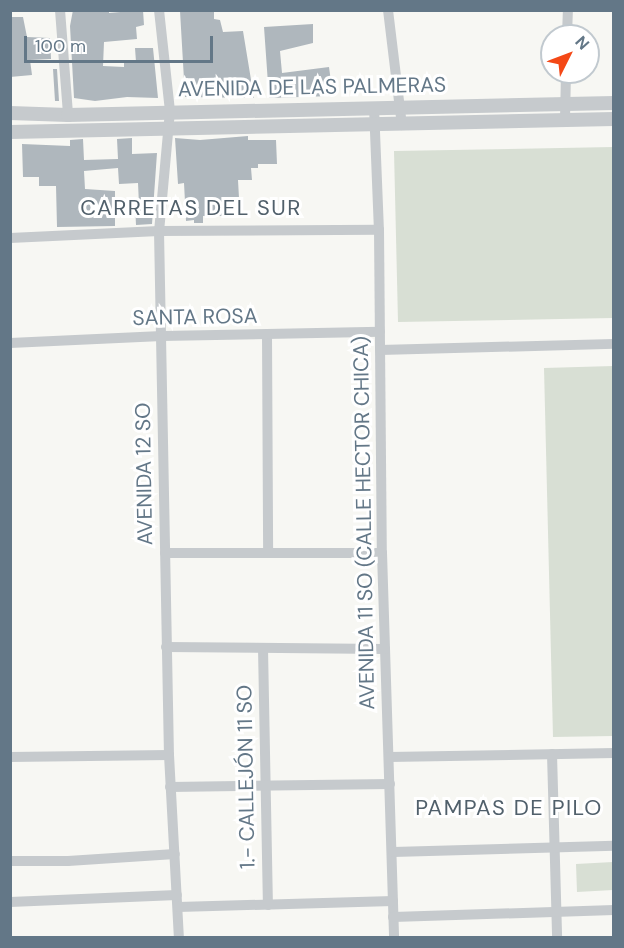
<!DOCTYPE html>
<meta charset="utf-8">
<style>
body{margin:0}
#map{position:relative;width:624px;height:948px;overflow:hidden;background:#f7f7f3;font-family:"DM Sans",sans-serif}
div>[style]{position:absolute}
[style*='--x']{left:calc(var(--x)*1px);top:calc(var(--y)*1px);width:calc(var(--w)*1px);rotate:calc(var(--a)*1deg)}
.green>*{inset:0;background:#d8dfd4}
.building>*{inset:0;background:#afb7bd}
.minor>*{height:10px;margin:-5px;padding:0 5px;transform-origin:5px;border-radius:5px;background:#c6cacd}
.tertiary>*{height:14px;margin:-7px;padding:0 7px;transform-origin:7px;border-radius:7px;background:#c6cacd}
span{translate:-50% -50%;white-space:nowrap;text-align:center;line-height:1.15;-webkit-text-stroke:6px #fff;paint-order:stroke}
.street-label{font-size:21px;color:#637787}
.neighbourhood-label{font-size:22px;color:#51606b;letter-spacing:1.5px}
.frame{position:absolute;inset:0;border:12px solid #637787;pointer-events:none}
.north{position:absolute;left:540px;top:24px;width:60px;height:60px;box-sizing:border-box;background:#fff;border:2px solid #c1c9cf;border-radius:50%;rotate:48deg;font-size:16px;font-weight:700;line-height:24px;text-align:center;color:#637787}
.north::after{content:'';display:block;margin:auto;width:21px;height:27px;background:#f44816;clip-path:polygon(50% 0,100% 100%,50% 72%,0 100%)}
.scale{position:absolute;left:24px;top:36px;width:189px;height:27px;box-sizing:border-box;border:3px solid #637787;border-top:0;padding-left:8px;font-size:18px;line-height:21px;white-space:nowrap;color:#637787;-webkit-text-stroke:4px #fff;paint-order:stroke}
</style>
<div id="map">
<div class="green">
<i style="clip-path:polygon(613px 147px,613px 318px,398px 322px,394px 151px)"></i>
<i style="clip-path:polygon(613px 366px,613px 736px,553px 737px,544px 368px)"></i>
<i style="clip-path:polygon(613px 862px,613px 890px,577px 892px,576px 864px)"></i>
</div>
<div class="building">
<i style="clip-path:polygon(73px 10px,109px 10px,109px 13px,143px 10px,144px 25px,136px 27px,137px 39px,104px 42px,103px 66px,124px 67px,124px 62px,136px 62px,135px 48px,153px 48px,158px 98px,127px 97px,95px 101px,74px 98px,70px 26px)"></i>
<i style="clip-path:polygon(180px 11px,214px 12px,214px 19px,220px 20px,223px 32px,243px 31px,254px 98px,185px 97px)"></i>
<i style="clip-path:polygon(10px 17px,23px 17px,27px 37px,50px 38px,51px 59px,30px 60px,32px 75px,10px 77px)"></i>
<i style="clip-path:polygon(313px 24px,313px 43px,280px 51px,282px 73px,329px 67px,333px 96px,269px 98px,264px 27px)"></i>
<i style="clip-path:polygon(53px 69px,57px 69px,59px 101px,55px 101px)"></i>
<i style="clip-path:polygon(248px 136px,248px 140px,276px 140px,277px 164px,258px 164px,258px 168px,251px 168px,252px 180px,238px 180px,240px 216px,203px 216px,203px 223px,194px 223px,194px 220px,186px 221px,184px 183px,178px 184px,175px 138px,200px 140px)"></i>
<i style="clip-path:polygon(132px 138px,132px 154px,157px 153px,152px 224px,136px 225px,135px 205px,139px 205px,138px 183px,119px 184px,118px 168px,84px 171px,85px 189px,115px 191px,115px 226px,57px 227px,56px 186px,39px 186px,39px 177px,23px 177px,22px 144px,70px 146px,70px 140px,83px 139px,84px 160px,118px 159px,117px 139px)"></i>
</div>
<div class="minor">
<i style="--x:60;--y:10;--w:105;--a:85.6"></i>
<i style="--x:159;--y:10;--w:102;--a:83.8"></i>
<i style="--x:170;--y:111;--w:121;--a:95.2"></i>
<i style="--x:159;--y:231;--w:524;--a:88.91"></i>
<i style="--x:169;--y:755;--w:183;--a:86.9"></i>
<i style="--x:388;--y:10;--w:116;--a:83.1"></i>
<i style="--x:567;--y:36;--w:26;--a:-88"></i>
<i style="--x:374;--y:107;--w:123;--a:87.7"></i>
<i style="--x:379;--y:230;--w:323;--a:89.5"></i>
<i style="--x:382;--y:553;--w:385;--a:88.2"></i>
<i style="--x:565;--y:120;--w:48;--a:-88.8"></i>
<i style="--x:10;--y:238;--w:149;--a:-2.7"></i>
<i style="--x:159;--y:231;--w:220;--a:-0.3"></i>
<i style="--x:267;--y:335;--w:217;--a:89.7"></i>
<i style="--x:10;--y:343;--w:152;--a:-2.6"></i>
<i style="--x:162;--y:336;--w:218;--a:-1.1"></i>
<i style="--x:380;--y:350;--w:234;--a:-1.5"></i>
<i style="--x:165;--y:553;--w:217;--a:0"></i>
<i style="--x:166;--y:647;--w:219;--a:0.5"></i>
<i style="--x:263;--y:648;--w:257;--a:88.9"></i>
<i style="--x:552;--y:754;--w:184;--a:88.4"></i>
<i style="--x:10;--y:757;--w:159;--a:-0.7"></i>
<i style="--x:389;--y:757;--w:225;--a:-1"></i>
<i style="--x:170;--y:787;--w:220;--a:-0.8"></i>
<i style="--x:393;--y:852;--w:221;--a:-1.6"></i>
<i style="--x:10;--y:861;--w:58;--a:0"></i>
<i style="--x:68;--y:861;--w:107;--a:-3.7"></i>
<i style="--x:10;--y:902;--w:167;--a:-2.4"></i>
<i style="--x:178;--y:907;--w:215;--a:-1.6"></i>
<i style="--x:393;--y:917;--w:221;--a:-1.8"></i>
</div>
<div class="tertiary">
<i style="--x:10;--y:113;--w:58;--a:2"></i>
<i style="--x:68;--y:115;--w:546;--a:-1.26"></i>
<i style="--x:10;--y:132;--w:604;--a:-1.23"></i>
</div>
<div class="street-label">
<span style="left:312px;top:87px;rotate:-1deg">AVENIDA DE LAS PALMERAS</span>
<span style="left:195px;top:317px;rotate:-1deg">SANTA ROSA</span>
<span style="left:144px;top:474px;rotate:-91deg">AVENIDA 12 SO</span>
<span style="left:364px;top:523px;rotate:-91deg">AVENIDA 11 SO (CALLE HECTOR CHICA)</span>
<span style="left:246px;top:777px;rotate:-91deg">1.- CALLEJÓN 11 SO</span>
</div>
<div class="neighbourhood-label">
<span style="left:191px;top:208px">CARRETAS DEL SUR</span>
<span style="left:509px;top:808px">PAMPAS DE PILO</span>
</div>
<div class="frame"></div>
<div class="north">N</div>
<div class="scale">100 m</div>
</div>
